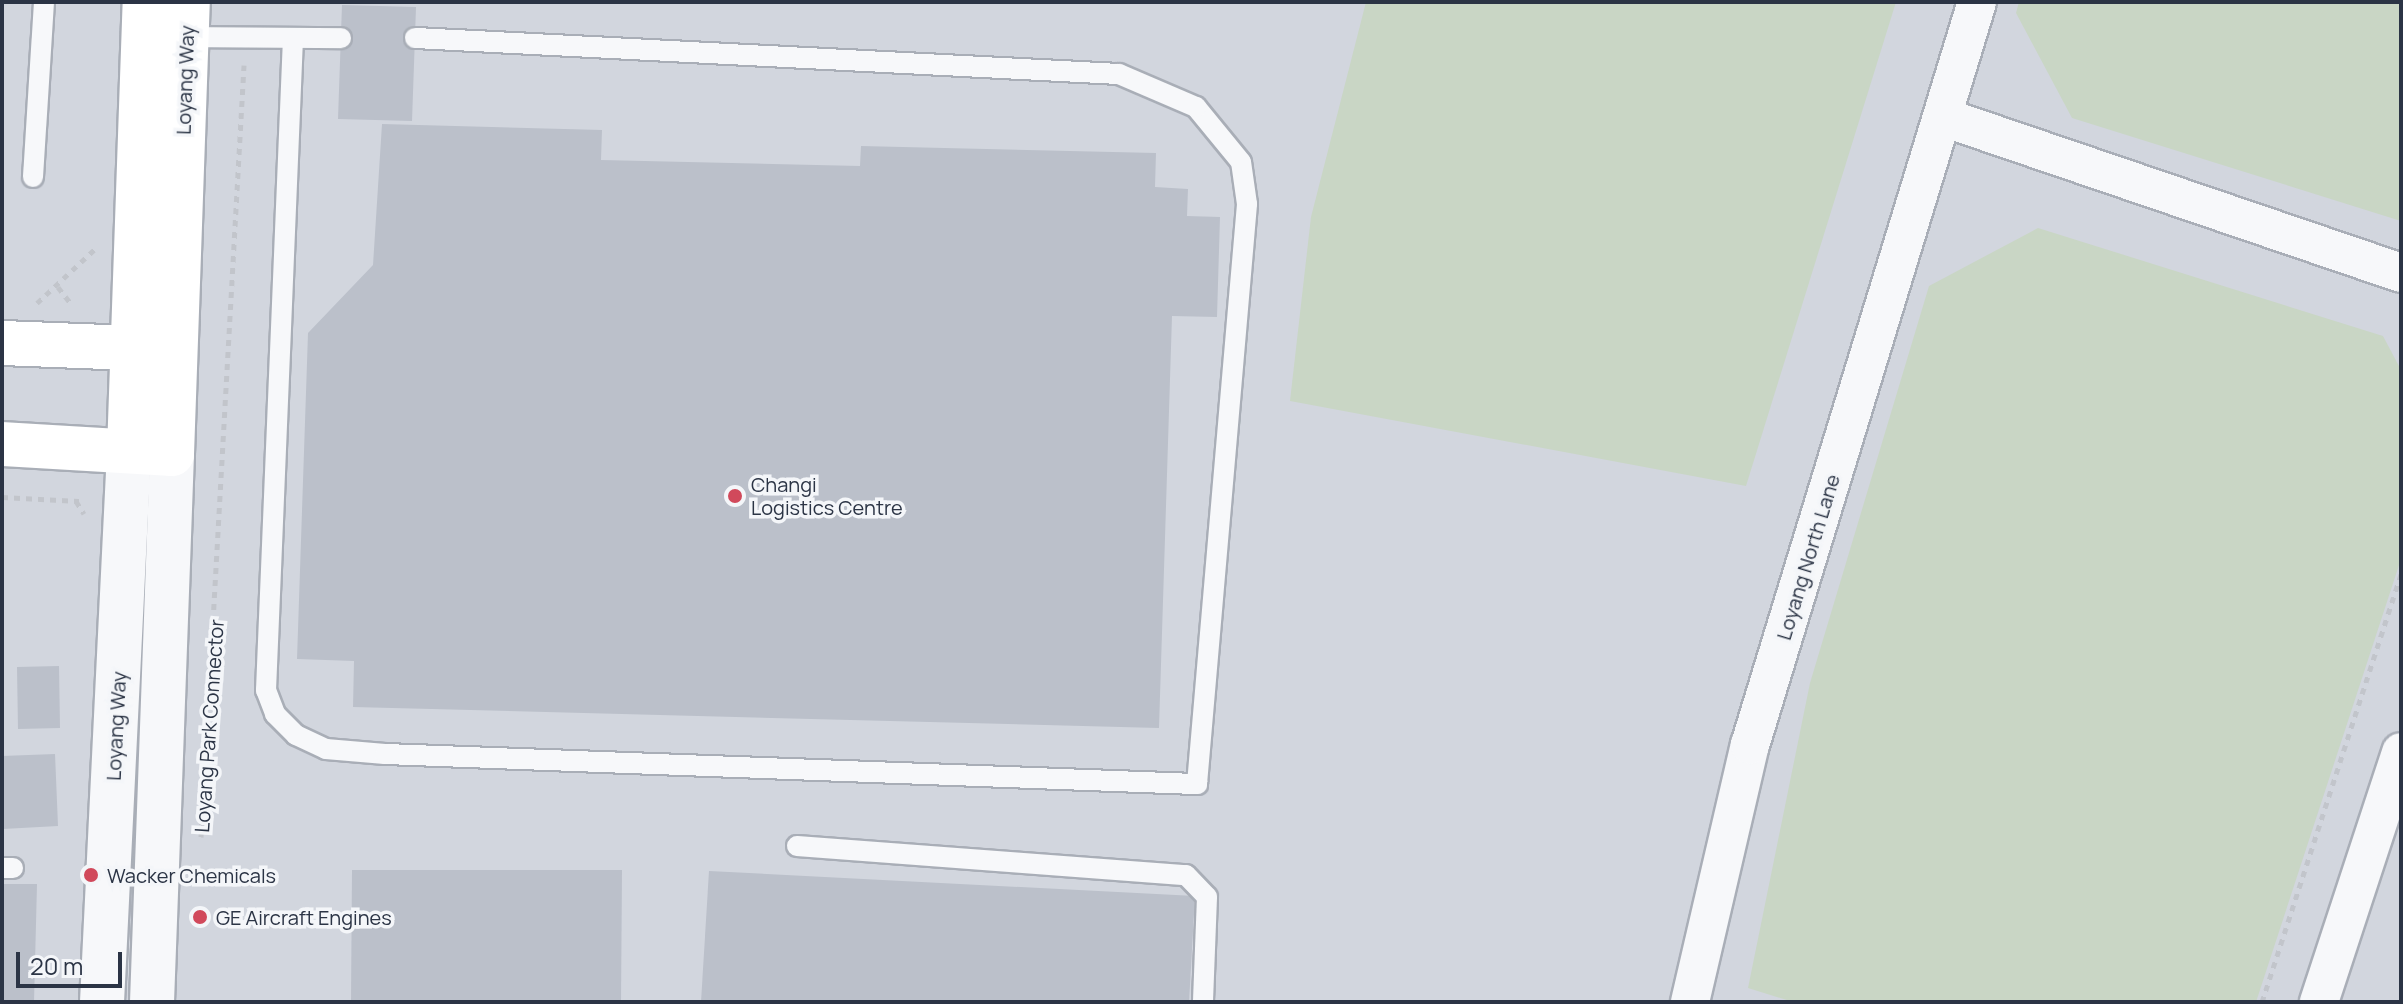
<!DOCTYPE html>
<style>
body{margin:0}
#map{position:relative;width:2403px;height:1004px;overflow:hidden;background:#e4e7ec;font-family:Manrope,sans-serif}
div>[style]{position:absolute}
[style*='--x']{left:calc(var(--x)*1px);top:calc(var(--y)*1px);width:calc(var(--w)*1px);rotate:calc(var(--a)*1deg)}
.built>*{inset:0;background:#d2d6de}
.green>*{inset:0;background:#c9d6c5}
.building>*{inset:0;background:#bbc0ca}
.path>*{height:5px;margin-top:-2.5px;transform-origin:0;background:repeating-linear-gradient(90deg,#c2c5cb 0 6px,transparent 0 12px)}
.roads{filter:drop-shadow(2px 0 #a9aeb7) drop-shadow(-2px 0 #a9aeb7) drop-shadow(0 2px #a9aeb7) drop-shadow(0 -2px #a9aeb7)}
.service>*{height:20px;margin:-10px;padding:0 10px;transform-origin:10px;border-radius:10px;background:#f7f8fa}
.minor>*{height:38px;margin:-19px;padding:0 19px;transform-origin:19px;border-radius:19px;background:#f7f8fa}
.tertiary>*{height:44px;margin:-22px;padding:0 22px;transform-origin:22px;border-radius:22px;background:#f7f8fa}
.secondary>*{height:44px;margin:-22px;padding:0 22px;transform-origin:22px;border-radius:22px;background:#fff}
.dots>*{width:22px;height:22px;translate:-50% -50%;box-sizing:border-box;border:4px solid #f4f6f9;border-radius:50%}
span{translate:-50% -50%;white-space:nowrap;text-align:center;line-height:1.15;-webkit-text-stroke:7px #f4f6f9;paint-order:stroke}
.street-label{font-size:20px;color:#2b3445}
.poi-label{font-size:20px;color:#2b3445}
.left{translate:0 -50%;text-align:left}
.frame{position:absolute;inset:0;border:4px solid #2b3445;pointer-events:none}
.scale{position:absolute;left:16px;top:952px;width:106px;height:36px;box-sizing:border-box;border:4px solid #2b3445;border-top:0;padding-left:10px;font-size:24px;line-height:28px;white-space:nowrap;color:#2b3445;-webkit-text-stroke:6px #f4f6f9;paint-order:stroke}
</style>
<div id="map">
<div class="built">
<i style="clip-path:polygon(2px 2px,2401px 2px,2401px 1002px,2px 1002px)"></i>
</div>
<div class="green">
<i style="clip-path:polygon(1366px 2px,1896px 2px,1746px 486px,1290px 401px,1311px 217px)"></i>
<i style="clip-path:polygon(2019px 2px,2401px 2px,2401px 221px,2072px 118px,2016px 13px)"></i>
<i style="clip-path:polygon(2038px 228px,2383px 336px,2401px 370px,2401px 559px,2256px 1002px,1793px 1002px,1748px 988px,1810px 683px,1929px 286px)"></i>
</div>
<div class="building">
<i style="clip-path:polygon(342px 5px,416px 7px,412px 121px,338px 119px)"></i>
<i style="clip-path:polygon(382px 124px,602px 130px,601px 160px,860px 166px,861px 146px,1156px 153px,1155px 187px,1188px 189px,1187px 216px,1220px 217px,1217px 317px,1172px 316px,1159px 728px,353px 707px,354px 661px,297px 659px,308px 333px,373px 265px)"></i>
<i style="clip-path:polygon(59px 666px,60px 728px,18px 729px,17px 667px)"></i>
<i style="clip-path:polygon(55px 754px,58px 826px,3px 829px,2px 756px)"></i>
<i style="clip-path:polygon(352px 870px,622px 870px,621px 1002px,351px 1002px)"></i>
<i style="clip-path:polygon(709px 871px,1195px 896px,1189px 1002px,701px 1002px)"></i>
<i style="clip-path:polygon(2px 884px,37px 884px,34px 1002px,2px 1002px)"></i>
</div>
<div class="path">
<i style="--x:58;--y:287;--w:23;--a:52"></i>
<i style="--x:37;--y:303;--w:82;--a:-43"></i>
<i style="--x:2;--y:497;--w:77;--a:3"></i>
<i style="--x:76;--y:501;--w:15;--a:58"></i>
<i style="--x:201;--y:837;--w:773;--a:-86.81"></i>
<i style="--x:2262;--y:1002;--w:450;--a:-72"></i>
</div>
<div class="roads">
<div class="service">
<i style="--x:187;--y:37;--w:154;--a:0.4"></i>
<i style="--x:293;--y:38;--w:653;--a:92.37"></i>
<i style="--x:266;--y:690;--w:26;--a:69"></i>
<i style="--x:275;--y:714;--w:30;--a:45"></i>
<i style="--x:296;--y:735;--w:33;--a:25"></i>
<i style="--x:326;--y:749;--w:59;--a:4.8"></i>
<i style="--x:385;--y:754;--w:813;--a:2.12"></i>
<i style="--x:1197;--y:784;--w:582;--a:-85.07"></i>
<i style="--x:1247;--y:204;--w:42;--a:-98.1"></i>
<i style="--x:1241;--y:162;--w:71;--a:-129.3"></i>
<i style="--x:1196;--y:107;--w:84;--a:-156.8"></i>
<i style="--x:1119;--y:74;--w:705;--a:-177.07"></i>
<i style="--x:33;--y:177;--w:175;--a:-86.4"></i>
<i style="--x:797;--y:846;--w:390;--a:4.3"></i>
<i style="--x:1186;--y:875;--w:30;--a:46"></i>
<i style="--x:1207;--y:897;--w:105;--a:92.2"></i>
<i style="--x:2;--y:868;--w:11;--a:0"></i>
</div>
<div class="minor">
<i style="--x:1943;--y:117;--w:484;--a:18.8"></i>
<i style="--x:1690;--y:1002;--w:264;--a:-76.9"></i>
<i style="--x:1750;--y:745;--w:777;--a:-73.01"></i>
<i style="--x:2319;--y:1002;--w:263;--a:-71.8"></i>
</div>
<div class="tertiary">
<i style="--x:102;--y:1002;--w:552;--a:-87.19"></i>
<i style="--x:152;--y:1002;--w:548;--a:-87.91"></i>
</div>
<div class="secondary">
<i style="--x:2;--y:343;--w:159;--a:2.2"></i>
<i style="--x:2;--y:444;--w:170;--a:3.4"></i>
<i style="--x:172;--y:454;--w:452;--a:-88"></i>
<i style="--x:129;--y:451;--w:449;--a:-88"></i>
</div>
</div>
<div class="dots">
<i style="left:735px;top:496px;background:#d1495b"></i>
<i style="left:91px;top:875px;background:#d1495b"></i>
<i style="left:200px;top:917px;background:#d1495b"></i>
</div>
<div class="street-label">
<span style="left:185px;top:80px;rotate:-88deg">Loyang Way</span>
<span style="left:1808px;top:557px;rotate:-73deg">Loyang North Lane</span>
<span style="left:116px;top:726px;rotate:-87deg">Loyang Way</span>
<span style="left:209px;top:726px;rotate:-86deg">Loyang Park Connector</span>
</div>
<div class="poi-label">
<span class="left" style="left:751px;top:496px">Changi<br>Logistics Centre</span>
<span class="left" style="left:107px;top:875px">Wacker Chemicals</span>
<span class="left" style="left:216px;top:917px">GE Aircraft Engines</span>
</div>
<div class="frame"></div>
<div class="scale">20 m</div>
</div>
